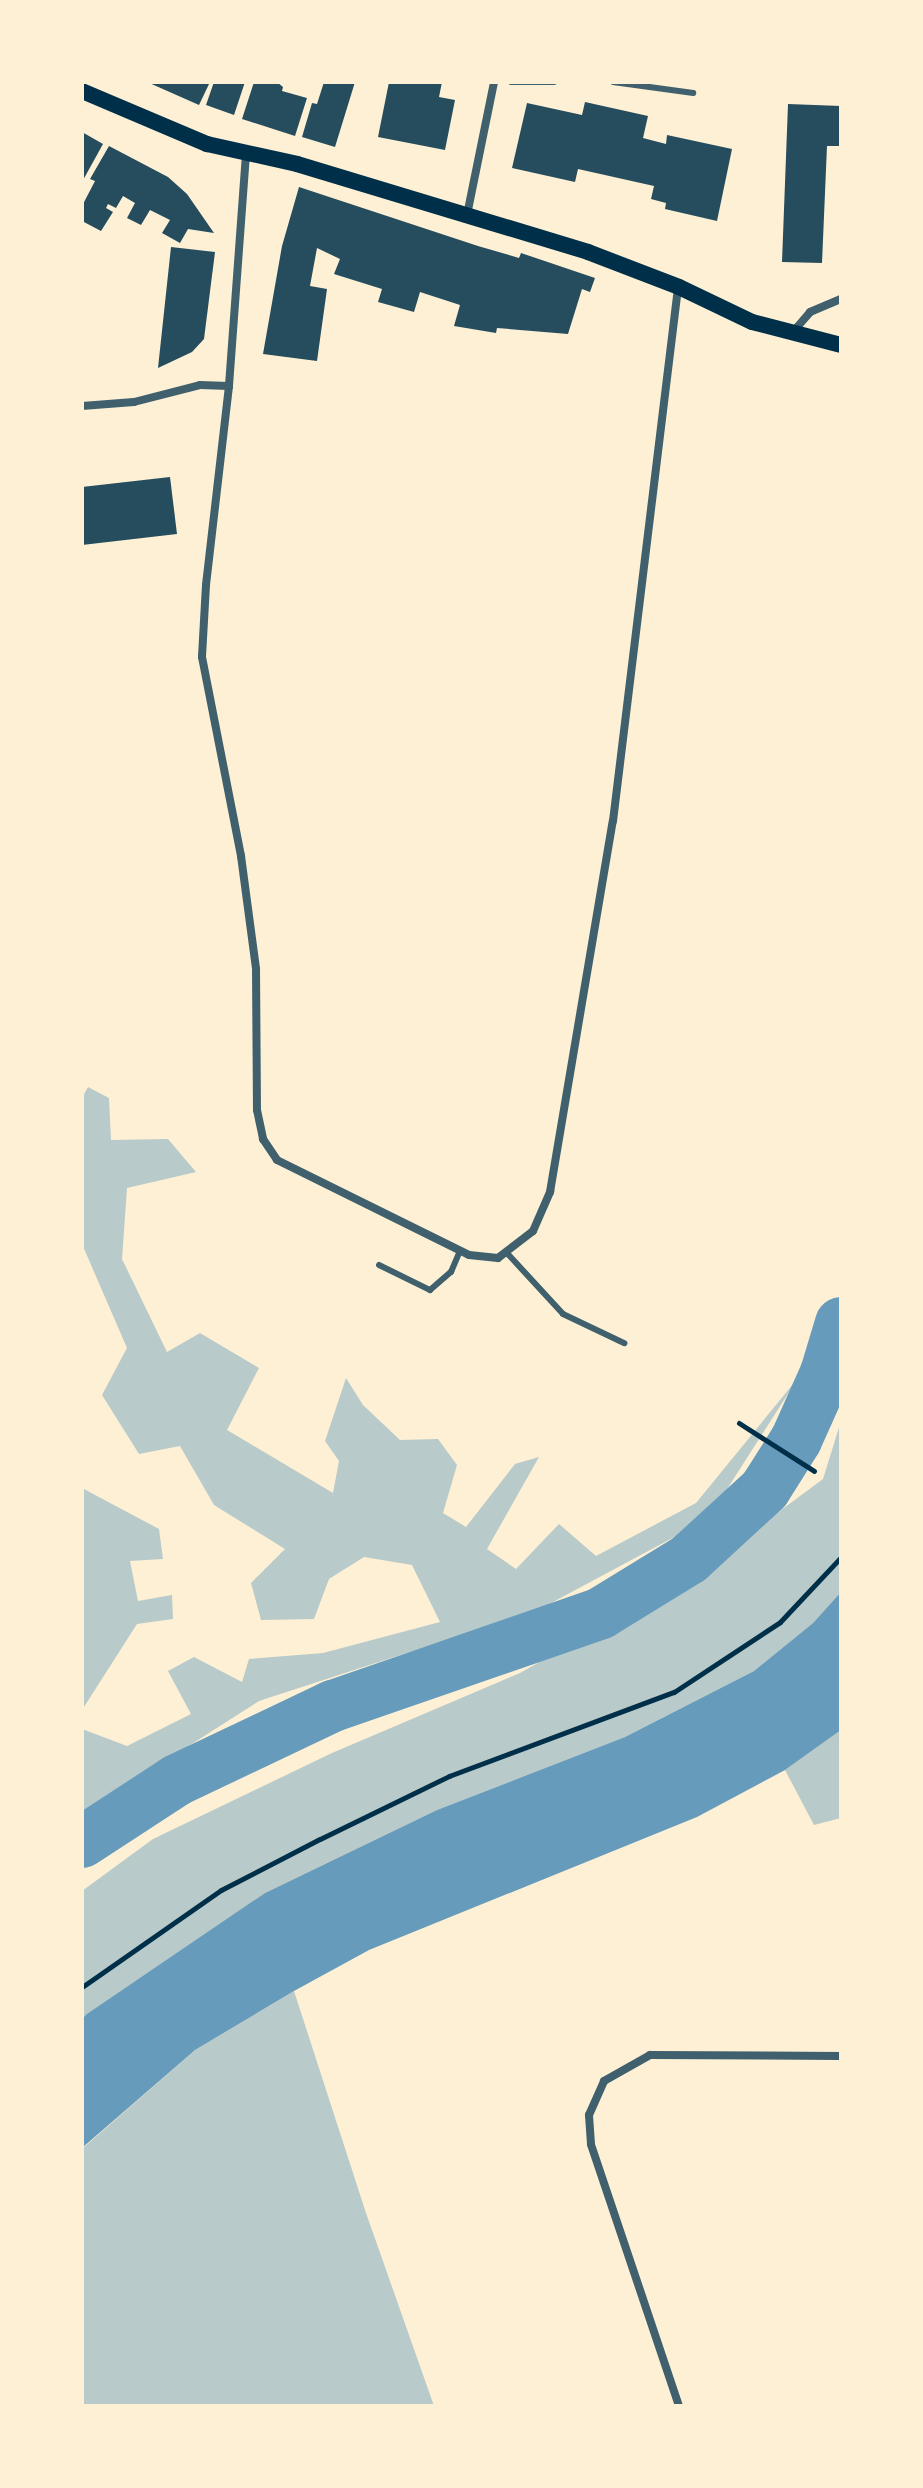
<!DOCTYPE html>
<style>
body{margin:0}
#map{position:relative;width:923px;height:2488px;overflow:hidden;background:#fdf0d5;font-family:"IBM Plex Sans",sans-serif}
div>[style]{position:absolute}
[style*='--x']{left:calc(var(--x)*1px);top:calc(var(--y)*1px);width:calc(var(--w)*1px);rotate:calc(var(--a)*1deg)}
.green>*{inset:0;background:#b9caca}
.water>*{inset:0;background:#669bbc}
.river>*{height:52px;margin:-26px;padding:0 26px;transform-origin:26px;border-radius:26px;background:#669bbc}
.building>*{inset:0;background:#264d5e}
.path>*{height:5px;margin:-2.5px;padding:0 2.5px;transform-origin:2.5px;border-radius:2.5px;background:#003049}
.service>*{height:6px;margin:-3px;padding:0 3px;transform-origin:3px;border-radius:3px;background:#3f606c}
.minor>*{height:8px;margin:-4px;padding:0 4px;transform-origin:4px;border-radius:4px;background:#3f606c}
.secondary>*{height:16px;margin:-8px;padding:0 8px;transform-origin:8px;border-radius:8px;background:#003049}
span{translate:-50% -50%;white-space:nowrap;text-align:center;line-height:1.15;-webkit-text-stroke:6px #fdf0d5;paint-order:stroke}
.frame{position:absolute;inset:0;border:84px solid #fdf0d5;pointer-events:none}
</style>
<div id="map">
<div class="green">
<i style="clip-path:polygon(88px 1087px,109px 1098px,111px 1140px,168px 1139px,196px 1172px,127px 1188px,122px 1259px,167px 1352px,200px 1333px,259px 1368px,227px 1430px,333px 1493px,339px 1461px,325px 1441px,346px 1378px,363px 1405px,400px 1440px,438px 1439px,457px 1465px,443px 1513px,466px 1527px,515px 1464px,539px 1457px,487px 1549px,516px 1569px,559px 1524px,596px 1556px,696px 1503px,798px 1378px,708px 1519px,538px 1610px,259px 1701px,82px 1814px,82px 1729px,127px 1746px,191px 1714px,168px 1671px,194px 1657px,242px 1682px,249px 1659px,323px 1653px,440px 1622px,412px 1565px,364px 1557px,329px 1579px,314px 1619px,261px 1620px,251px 1583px,285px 1549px,214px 1505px,180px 1446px,139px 1454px,102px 1395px,127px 1348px,82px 1244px,82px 1098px)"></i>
<i style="clip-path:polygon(841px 1421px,841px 1592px,813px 1623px,754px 1671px,625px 1737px,437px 1810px,265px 1893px,82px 2019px,82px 1891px,153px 1839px,332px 1753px,520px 1673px,692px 1576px,823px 1479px)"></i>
<i style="clip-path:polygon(82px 1488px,159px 1529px,163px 1559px,130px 1561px,138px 1601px,172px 1595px,173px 1619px,137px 1624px,82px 1710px)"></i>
<i style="clip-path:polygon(841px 1730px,841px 1818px,814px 1825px,785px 1770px)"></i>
<i style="clip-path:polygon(294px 1991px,366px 2213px,434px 2406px,82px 2406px,82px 2149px,195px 2050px)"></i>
</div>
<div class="water">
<i style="clip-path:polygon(841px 1592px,841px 1730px,785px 1770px,697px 1817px,369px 1950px,294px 1991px,195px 2050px,82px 2148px,82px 2019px,87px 2014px,265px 1893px,437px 1810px,625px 1737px,754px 1671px,813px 1623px)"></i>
</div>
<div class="river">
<i style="--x:82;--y:1842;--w:113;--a:-33.1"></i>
<i style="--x:177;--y:1780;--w:173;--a:-25.4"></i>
<i style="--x:333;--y:1706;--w:284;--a:-19.1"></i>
<i style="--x:601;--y:1613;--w:103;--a:-31.5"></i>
<i style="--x:689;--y:1559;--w:103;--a:-42.6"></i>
<i style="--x:765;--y:1489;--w:58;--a:-57.7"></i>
<i style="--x:796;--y:1440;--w:73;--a:-65.9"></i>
<i style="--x:826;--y:1373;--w:52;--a:-73.3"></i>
</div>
<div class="building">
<i style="clip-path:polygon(147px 82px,210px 82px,199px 105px)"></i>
<i style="clip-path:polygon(214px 82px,245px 82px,234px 115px,206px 105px)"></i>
<i style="clip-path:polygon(254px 82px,277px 82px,283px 87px,282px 91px,307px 98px,295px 136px,242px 119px)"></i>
<i style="clip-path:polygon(324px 82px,355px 82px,335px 147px,302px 137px,312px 103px,317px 104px)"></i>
<i style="clip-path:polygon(389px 82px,442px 82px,439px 97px,455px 100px,445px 150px,378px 137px)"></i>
<i style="clip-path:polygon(585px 102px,648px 116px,643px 138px,666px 144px,667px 135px,732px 149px,717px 221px,665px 209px,666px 203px,651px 199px,654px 186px,578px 169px,575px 182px,512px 168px,527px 103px,582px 115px)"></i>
<i style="clip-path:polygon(788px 104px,841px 106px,841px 146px,827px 146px,822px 263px,782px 262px)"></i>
<i style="clip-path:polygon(82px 132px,103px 144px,82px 182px)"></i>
<i style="clip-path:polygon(109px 146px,168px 177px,187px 194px,214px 233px,188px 229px,180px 243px,162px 233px,170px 220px,150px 210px,141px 225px,127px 218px,135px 203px,123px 196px,116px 208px,108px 204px,106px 208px,113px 212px,101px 231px,82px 221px,82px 206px,95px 181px,90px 179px)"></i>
<i style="clip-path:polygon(299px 187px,478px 246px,519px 258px,521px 253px,595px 278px,590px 292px,582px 289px,568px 334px,497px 328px,496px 333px,454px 326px,460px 305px,420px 292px,414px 312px,378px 302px,382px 289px,334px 274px,340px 259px,317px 248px,310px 286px,327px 289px,317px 361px,263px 354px,282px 246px)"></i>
<i style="clip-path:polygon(171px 247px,215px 252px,204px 339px,192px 352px,158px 368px)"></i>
<i style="clip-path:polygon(170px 477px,177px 534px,82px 545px,82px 487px)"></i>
</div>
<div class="path">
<i style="--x:739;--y:1423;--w:89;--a:32.6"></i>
<i style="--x:82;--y:1987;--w:169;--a:-34.9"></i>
<i style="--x:221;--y:1890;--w:111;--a:-27.3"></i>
<i style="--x:320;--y:1839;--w:144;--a:-26"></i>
<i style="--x:449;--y:1776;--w:240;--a:-20.5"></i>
<i style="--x:674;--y:1692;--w:127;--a:-33.4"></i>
<i style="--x:780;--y:1622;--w:89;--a:-46.8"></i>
</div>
<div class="service">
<i style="--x:511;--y:82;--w:43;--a:0"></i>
<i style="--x:613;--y:82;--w:81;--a:7.8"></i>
<i style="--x:506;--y:1252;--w:84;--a:47.4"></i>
<i style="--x:563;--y:1314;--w:68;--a:25.4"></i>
<i style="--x:379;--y:1265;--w:57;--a:26.1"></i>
<i style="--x:430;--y:1290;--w:28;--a:-41"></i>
<i style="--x:451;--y:1272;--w:23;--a:-67"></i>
</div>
<div class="minor">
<i style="--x:246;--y:154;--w:233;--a:94.2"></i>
<i style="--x:229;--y:386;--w:200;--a:96.6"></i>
<i style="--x:206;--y:585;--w:72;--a:93.2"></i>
<i style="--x:202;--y:657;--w:203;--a:78.9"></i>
<i style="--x:241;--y:856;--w:114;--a:82.4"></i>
<i style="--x:256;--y:969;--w:141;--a:89.6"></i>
<i style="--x:257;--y:1110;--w:30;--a:78"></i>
<i style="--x:263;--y:1139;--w:25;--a:56"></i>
<i style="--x:277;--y:1160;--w:214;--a:26.3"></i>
<i style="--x:469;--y:1255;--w:29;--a:6"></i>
<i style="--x:498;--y:1258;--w:44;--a:-37.6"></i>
<i style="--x:533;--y:1231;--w:43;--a:-66.4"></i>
<i style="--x:550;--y:1192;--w:376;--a:-80.4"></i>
<i style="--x:613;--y:821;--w:537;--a:-83.05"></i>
<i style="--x:467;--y:215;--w:136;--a:-78.5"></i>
<i style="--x:792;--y:333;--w:28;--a:-49"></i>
<i style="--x:810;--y:312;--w:34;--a:-23"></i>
<i style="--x:82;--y:406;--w:52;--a:-4.4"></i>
<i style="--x:134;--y:402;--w:68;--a:-14.4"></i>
<i style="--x:200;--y:385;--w:29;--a:2"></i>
<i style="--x:679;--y:2406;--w:276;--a:-108.6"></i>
<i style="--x:591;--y:2144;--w:29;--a:-94"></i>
<i style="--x:589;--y:2115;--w:37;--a:-66"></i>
<i style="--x:604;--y:2081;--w:53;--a:-29.5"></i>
<i style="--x:650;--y:2055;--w:191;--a:0.3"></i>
</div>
<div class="secondary">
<i style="--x:82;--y:91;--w:136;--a:23"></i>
<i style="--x:207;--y:144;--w:92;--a:12.5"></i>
<i style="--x:297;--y:164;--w:304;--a:16.8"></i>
<i style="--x:588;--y:252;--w:97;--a:21"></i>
<i style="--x:679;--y:287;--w:81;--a:25.6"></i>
<i style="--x:752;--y:322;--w:92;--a:14.5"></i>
</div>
<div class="frame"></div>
</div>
